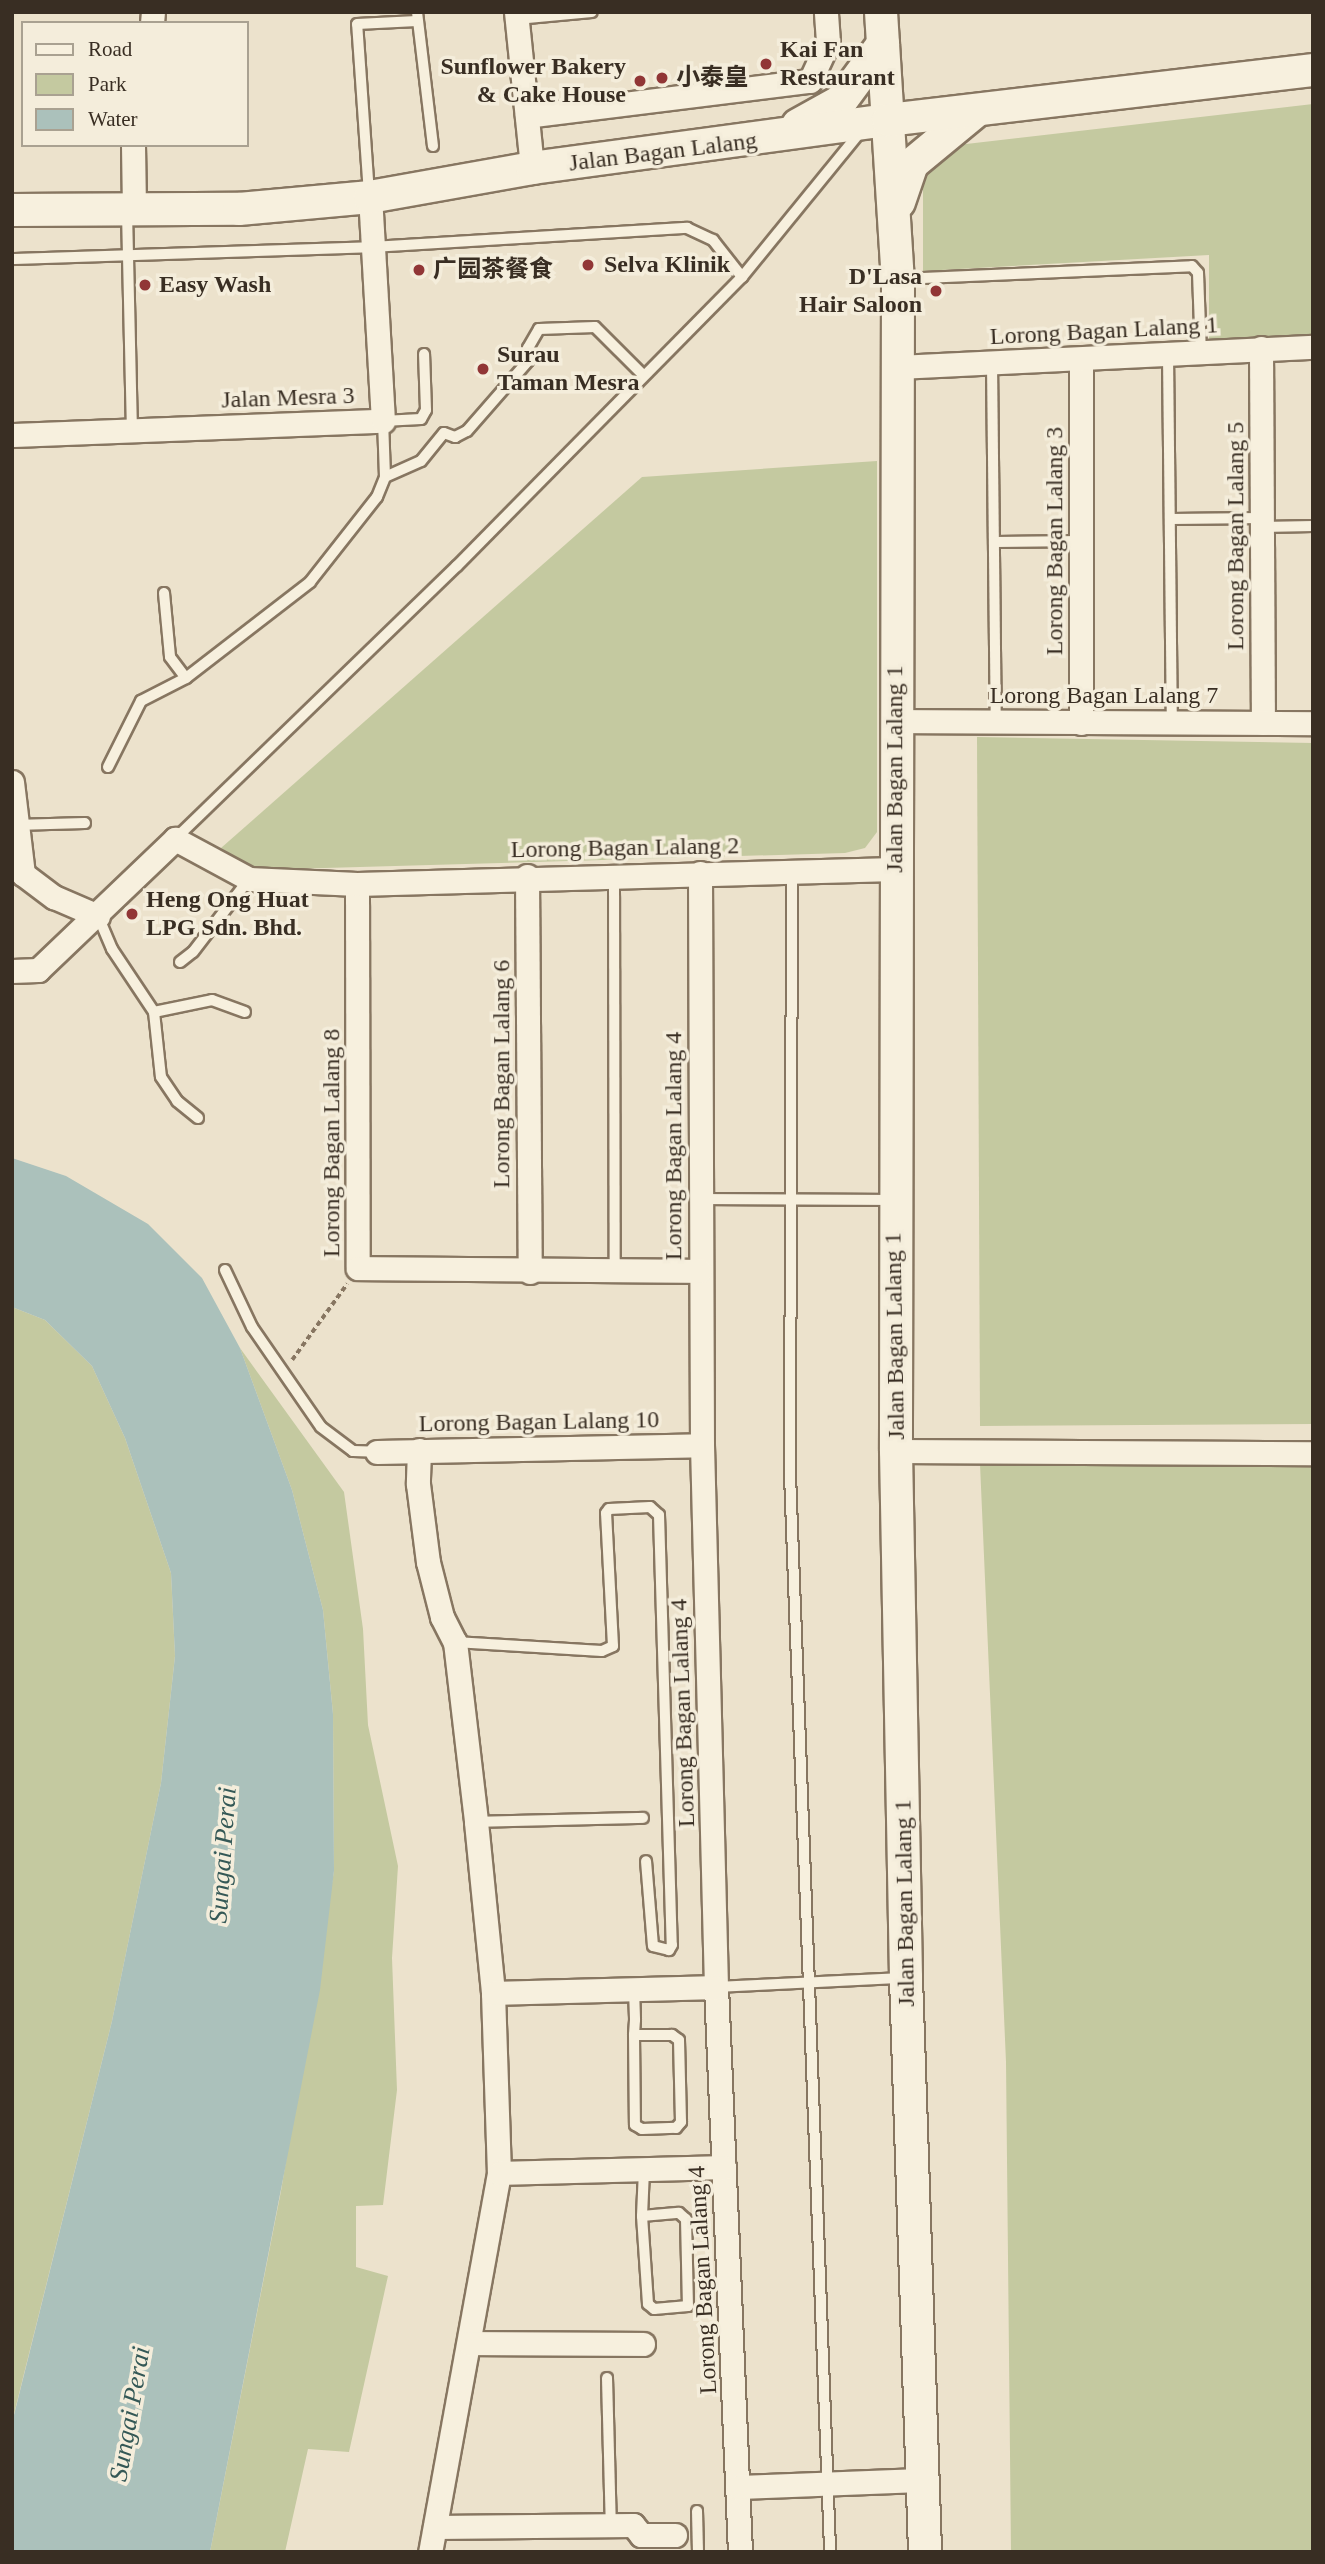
<!DOCTYPE html>
<meta charset="utf-8">
<style>
body{margin:0}
#map{position:relative;width:1325px;height:2564px;overflow:hidden;background:#ece2cc;font-family:"Times New Roman","Noto Sans SC",serif}
div>[style]{position:absolute}
[style*='--x']{left:calc(var(--x)*1px);top:calc(var(--y)*1px);width:calc(var(--w)*1px);rotate:calc(var(--a)*1deg)}
.green>*{inset:0;background:#c4c9a0}
.water>*{inset:0;background:#abc1bb}
.path>*{height:3.5px;margin-top:-1.75px;transform-origin:0;background:repeating-linear-gradient(90deg,#877661 0 5px,transparent 0 8.5px)}
.roads{filter:drop-shadow(2px 0 #877661) drop-shadow(-2px 0 #877661) drop-shadow(0 2px #877661) drop-shadow(0 -2px #877661)}
.lane>*{height:10px;margin:-5px;padding:0 5px;transform-origin:5px;border-radius:5px;background:#f7f0de}
.street>*{height:23px;margin:-11.5px;padding:0 11.5px;transform-origin:11.5px;border-radius:11.5px;background:#f7f0de}
.secondary>*{height:32px;margin:-16px;padding:0 16px;transform-origin:16px;border-radius:16px;background:#f7f0de}
.dots>*{width:19px;height:19px;translate:-50% -50%;box-sizing:border-box;border:4px solid #f4eddb;border-radius:50%}
span{translate:-50% -50%;white-space:nowrap;text-align:center;line-height:1.15;-webkit-text-stroke:7px #f4eddb;paint-order:stroke}
.poi-label{font-size:24px;color:#392e23;font-weight:700}
.left{translate:0 -50%;text-align:left}
.right{translate:-100% -50%;text-align:right}
.street-label{font-size:24px;color:#392e23}
.water-label{font-size:26px;color:#345856;font-style:italic}
.frame{position:absolute;inset:0;border:14px solid #392e23;pointer-events:none}
.legend{position:absolute;left:21px;top:21px;width:228px;height:126px;box-sizing:border-box;background:#f4eddb;border:2px solid #a9a191;margin:0;padding:9px 12px;list-style:none;font-size:21px;color:#392e23}
.legend li{display:flex;align-items:center;gap:14px;height:35px}
.legend b{width:35px;border:2px solid #a9a191}
</style>
<div id="map">
<div class="green">
<i style="clip-path:polygon(1313px 104px,1313px 334px,1209px 340px,1209px 255px,923px 271px,923px 173px,949px 146px)"></i>
<i style="clip-path:polygon(877px 461px,877px 832px,865px 848px,845px 853px,254px 870px,221px 848px,642px 477px)"></i>
<i style="clip-path:polygon(977px 737px,1313px 743px,1313px 1424px,980px 1426px)"></i>
<i style="clip-path:polygon(12px 1307px,45px 1320px,92px 1366px,125px 1438px,171px 1573px,175px 1656px,161px 1783px,112px 2021px,12px 2422px)"></i>
<i style="clip-path:polygon(240px 1348px,344px 1492px,363px 1629px,368px 1725px,398px 1866px,392px 1958px,397px 2090px,383px 2205px,356px 2206px,356px 2267px,388px 2276px,349px 2452px,308px 2449px,285px 2552px,210px 2552px,281px 2191px,334px 1871px,333px 1714px,323px 1610px,292px 1490px)"></i>
<i style="clip-path:polygon(1313px 1463px,1313px 2552px,1011px 2552px,1006px 2062px,980px 1464px)"></i>
</div>
<div class="water">
<i style="clip-path:polygon(12px 1158px,66px 1176px,148px 1224px,202px 1278px,240px 1348px,292px 1490px,323px 1610px,333px 1714px,334px 1871px,320px 1990px,210px 2552px,12px 2552px,12px 2423px,112px 2021px,161px 1783px,175px 1656px,171px 1573px,125px 1438px,92px 1366px,45px 1320px,12px 1307px)"></i>
</div>
<div class="path">
<i style="--x:292;--y:1360;--w:94;--a:-54.1"></i>
</div>
<div class="roads">
<div class="lane">
<i style="--x:417;--y:12;--w:135;--a:83.2"></i>
<i style="--x:517;--y:19;--w:75;--a:-5.3"></i>
<i style="--x:369;--y:194;--w:170;--a:-94"></i>
<i style="--x:357;--y:24;--w:60;--a:-2.9"></i>
<i style="--x:127;--y:212;--w:218;--a:88.7"></i>
<i style="--x:12;--y:259;--w:360;--a:-1.9"></i>
<i style="--x:372;--y:247;--w:316;--a:-3.5"></i>
<i style="--x:687;--y:228;--w:29;--a:25"></i>
<i style="--x:713;--y:240;--w:47;--a:51.9"></i>
<i style="--x:900;--y:279;--w:292;--a:-2.5"></i>
<i style="--x:1192;--y:266;--w:9;--a:49"></i>
<i style="--x:1198;--y:273;--w:80;--a:87.9"></i>
<i style="--x:1168;--y:354;--w:368;--a:89.4"></i>
<i style="--x:992;--y:362;--w:360;--a:89.4"></i>
<i style="--x:385;--y:477;--w:39;--a:-24"></i>
<i style="--x:421;--y:461;--w:36;--a:-51"></i>
<i style="--x:444;--y:433;--w:12;--a:20"></i>
<i style="--x:455;--y:437;--w:13;--a:-27"></i>
<i style="--x:467;--y:431;--w:93;--a:-48.9"></i>
<i style="--x:528;--y:361;--w:13;--a:-90"></i>
<i style="--x:528;--y:348;--w:22;--a:-60"></i>
<i style="--x:539;--y:329;--w:56;--a:-2"></i>
<i style="--x:595;--y:327;--w:68;--a:45"></i>
<i style="--x:1171;--y:519;--w:91;--a:-0.6"></i>
<i style="--x:1262;--y:527;--w:51;--a:-1.1"></i>
<i style="--x:996;--y:542;--w:85;--a:-0.7"></i>
<i style="--x:164;--y:593;--w:64;--a:84.6"></i>
<i style="--x:170;--y:657;--w:26;--a:53"></i>
<i style="--x:108;--y:767;--w:74;--a:-63.4"></i>
<i style="--x:141;--y:701;--w:51;--a:-27.1"></i>
<i style="--x:186;--y:678;--w:157;--a:-37.7"></i>
<i style="--x:310;--y:582;--w:108;--a:-51.8"></i>
<i style="--x:377;--y:497;--w:22;--a:-68"></i>
<i style="--x:385;--y:477;--w:56;--a:-92"></i>
<i style="--x:383;--y:421;--w:38;--a:-3"></i>
<i style="--x:421;--y:419;--w:10;--a:-61"></i>
<i style="--x:426;--y:410;--w:56;--a:-92"></i>
<i style="--x:15;--y:825;--w:70;--a:-1.6"></i>
<i style="--x:175;--y:839;--w:392;--a:-44.1"></i>
<i style="--x:457;--y:566;--w:406;--a:-45.4"></i>
<i style="--x:742;--y:277;--w:190;--a:-50.8"></i>
<i style="--x:792;--y:871;--w:603;--a:90.19"></i>
<i style="--x:790;--y:1474;--w:1079;--a:87.87"></i>
<i style="--x:614;--y:876;--w:396;--a:89.9"></i>
<i style="--x:98;--y:916;--w:36;--a:67"></i>
<i style="--x:112;--y:949;--w:76;--a:56.3"></i>
<i style="--x:154;--y:1012;--w:65;--a:83.9"></i>
<i style="--x:161;--y:1077;--w:29;--a:56"></i>
<i style="--x:177;--y:1101;--w:27;--a:39"></i>
<i style="--x:180;--y:962;--w:16;--a:-38"></i>
<i style="--x:193;--y:952;--w:92;--a:-52.5"></i>
<i style="--x:154;--y:1012;--w:59;--a:-11.7"></i>
<i style="--x:212;--y:1000;--w:35;--a:20"></i>
<i style="--x:701;--y:1199;--w:192;--a:0.3"></i>
<i style="--x:225;--y:1270;--w:63;--a:64.7"></i>
<i style="--x:252;--y:1327;--w:121;--a:55.4"></i>
<i style="--x:321;--y:1427;--w:40;--a:37"></i>
<i style="--x:353;--y:1451;--w:24;--a:2"></i>
<i style="--x:455;--y:1642;--w:147;--a:3.5"></i>
<i style="--x:602;--y:1651;--w:12;--a:-24"></i>
<i style="--x:613;--y:1646;--w:133;--a:-93"></i>
<i style="--x:606;--y:1513;--w:5;--a:-53"></i>
<i style="--x:609;--y:1509;--w:41;--a:-2.8"></i>
<i style="--x:650;--y:1507;--w:12;--a:42"></i>
<i style="--x:659;--y:1515;--w:430;--a:88.3"></i>
<i style="--x:672;--y:1945;--w:6;--a:121"></i>
<i style="--x:669;--y:1950;--w:16;--a:-166"></i>
<i style="--x:653;--y:1946;--w:85;--a:-94.7"></i>
<i style="--x:476;--y:1822;--w:167;--a:-1.4"></i>
<i style="--x:716;--y:1987;--w:187;--a:-2.8"></i>
<i style="--x:634;--y:1990;--w:30;--a:88"></i>
<i style="--x:635;--y:2020;--w:15;--a:94"></i>
<i style="--x:634;--y:2035;--w:90;--a:89.4"></i>
<i style="--x:635;--y:2125;--w:8;--a:30"></i>
<i style="--x:642;--y:2129;--w:34;--a:-2"></i>
<i style="--x:676;--y:2128;--w:8;--a:-50"></i>
<i style="--x:681;--y:2122;--w:82;--a:-91.4"></i>
<i style="--x:679;--y:2040;--w:9;--a:-144"></i>
<i style="--x:672;--y:2035;--w:38;--a:180"></i>
<i style="--x:642;--y:2216;--w:37;--a:-5"></i>
<i style="--x:679;--y:2213;--w:9;--a:41"></i>
<i style="--x:686;--y:2219;--w:87;--a:88.7"></i>
<i style="--x:688;--y:2306;--w:34;--a:175"></i>
<i style="--x:654;--y:2309;--w:8;--a:-140"></i>
<i style="--x:648;--y:2304;--w:88;--a:-93.9"></i>
<i style="--x:642;--y:2216;--w:46;--a:-87.5"></i>
<i style="--x:607;--y:2378;--w:148;--a:88.5"></i>
<i style="--x:697;--y:2511;--w:41;--a:88.6"></i>
</div>
<div class="street">
<i style="--x:516;--y:12;--w:157;--a:84.1"></i>
<i style="--x:152;--y:23;--w:11;--a:-85"></i>
<i style="--x:527;--y:116;--w:285;--a:-7.1"></i>
<i style="--x:810;--y:81;--w:43;--a:-65.2"></i>
<i style="--x:828;--y:42;--w:30;--a:-94"></i>
<i style="--x:133;--y:145;--w:66;--a:89.1"></i>
<i style="--x:1261;--y:348;--w:375;--a:89.7"></i>
<i style="--x:1081;--y:359;--w:364;--a:90"></i>
<i style="--x:899;--y:367;--w:414;--a:-2.8"></i>
<i style="--x:12;--y:435;--w:371;--a:-2.2"></i>
<i style="--x:383;--y:421;--w:224;--a:-93.3"></i>
<i style="--x:895;--y:721;--w:418;--a:0.3"></i>
<i style="--x:12;--y:782;--w:93;--a:83.2"></i>
<i style="--x:23;--y:874;--w:39;--a:37"></i>
<i style="--x:54;--y:897;--w:48;--a:23.4"></i>
<i style="--x:700;--y:873;--w:572;--a:89.8"></i>
<i style="--x:702;--y:1445;--w:542;--a:88.52"></i>
<i style="--x:716;--y:1987;--w:566;--a:87.57"></i>
<i style="--x:527;--y:876;--w:396;--a:89.6"></i>
<i style="--x:357;--y:884;--w:384;--a:89.9"></i>
<i style="--x:358;--y:1268;--w:342;--a:0.5"></i>
<i style="--x:12;--y:971;--w:26;--a:-2"></i>
<i style="--x:38;--y:970;--w:190;--a:-43.7"></i>
<i style="--x:175;--y:839;--w:84;--a:28.4"></i>
<i style="--x:249;--y:879;--w:108;--a:2.7"></i>
<i style="--x:357;--y:884;--w:538;--a:-1.6"></i>
<i style="--x:419;--y:1450;--w:34;--a:92"></i>
<i style="--x:418;--y:1484;--w:79;--a:82.7"></i>
<i style="--x:428;--y:1562;--w:57;--a:75.7"></i>
<i style="--x:442;--y:1617;--w:28;--a:63"></i>
<i style="--x:455;--y:1642;--w:181;--a:83.3"></i>
<i style="--x:476;--y:1822;--w:172;--a:84.3"></i>
<i style="--x:493;--y:1993;--w:180;--a:88.1"></i>
<i style="--x:499;--y:2173;--w:385;--a:100.3"></i>
<i style="--x:896;--y:1451;--w:417;--a:0.3"></i>
<i style="--x:377;--y:1452;--w:325;--a:-1.2"></i>
<i style="--x:493;--y:1993;--w:223;--a:-1.5"></i>
<i style="--x:499;--y:2173;--w:225;--a:-1.5"></i>
<i style="--x:469;--y:2343;--w:174;--a:0.3"></i>
<i style="--x:738;--y:2487;--w:184;--a:-2.2"></i>
<i style="--x:435;--y:2527;--w:198;--a:-0.6"></i>
<i style="--x:633;--y:2525;--w:13;--a:51"></i>
<i style="--x:641;--y:2535;--w:34;--a:0"></i>
</div>
<div class="secondary">
<i style="--x:881;--y:12;--w:268;--a:86.4"></i>
<i style="--x:898;--y:279;--w:1172;--a:90.1"></i>
<i style="--x:896;--y:1451;--w:527;--a:88.91"></i>
<i style="--x:906;--y:1978;--w:574;--a:88.1"></i>
<i style="--x:798;--y:125;--w:49;--a:-29.2"></i>
<i style="--x:841;--y:101;--w:71;--a:-53.6"></i>
<i style="--x:899;--y:202;--w:40;--a:-71.1"></i>
<i style="--x:912;--y:164;--w:83;--a:-39.6"></i>
<i style="--x:12;--y:210;--w:227;--a:-0.3"></i>
<i style="--x:239;--y:209;--w:132;--a:-5.2"></i>
<i style="--x:370;--y:197;--w:165;--a:-10.1"></i>
<i style="--x:532;--y:168;--w:359;--a:-7.7"></i>
<i style="--x:888;--y:120;--w:428;--a:-6.7"></i>
</div>
</div>
<div class="dots">
<i style="left:766px;top:64px;background:#913636"></i>
<i style="left:662px;top:78px;background:#913636"></i>
<i style="left:640px;top:81px;background:#913636"></i>
<i style="left:588px;top:265px;background:#913636"></i>
<i style="left:419px;top:270px;background:#913636"></i>
<i style="left:145px;top:285px;background:#913636"></i>
<i style="left:936px;top:291px;background:#913636"></i>
<i style="left:483px;top:369px;background:#913636"></i>
<i style="left:132px;top:914px;background:#913636"></i>
</div>
<div class="poi-label">
<span class="left" style="left:780px;top:64px">Kai Fan<br>Restaurant</span>
<span class="right" style="left:626px;top:81px">Sunflower Bakery<br>&amp; Cake House</span>
<span class="left" style="left:676px;top:78px">小泰皇</span>
<span class="left" style="left:604px;top:265px">Selva Klinik</span>
<span class="left" style="left:433px;top:270px">广园茶餐食</span>
<span class="right" style="left:922px;top:291px">D'Lasa<br>Hair Saloon</span>
<span class="left" style="left:159px;top:285px">Easy Wash</span>
<span class="left" style="left:497px;top:369px">Surau<br>Taman Mesra</span>
<span class="left" style="left:146px;top:914px">Heng Ong Huat<br>LPG Sdn. Bhd.</span>
</div>
<div class="street-label">
<span style="left:663px;top:152px;rotate:-7deg">Jalan Bagan Lalang</span>
<span style="left:1104px;top:331px;rotate:-3deg">Lorong Bagan Lalang 1</span>
<span style="left:288px;top:398px;rotate:-2deg">Jalan Mesra 3</span>
<span style="left:1236px;top:536px;rotate:-90deg">Lorong Bagan Lalang 5</span>
<span style="left:1055px;top:541px;rotate:-90deg">Lorong Bagan Lalang 3</span>
<span style="left:1104px;top:696px">Lorong Bagan Lalang 7</span>
<span style="left:895px;top:769px;rotate:-90deg">Jalan Bagan Lalang 1</span>
<span style="left:625px;top:848px;rotate:-1deg">Lorong Bagan Lalang 2</span>
<span style="left:502px;top:1074px;rotate:-90deg">Lorong Bagan Lalang 6</span>
<span style="left:332px;top:1143px;rotate:-90deg">Lorong Bagan Lalang 8</span>
<span style="left:674px;top:1146px;rotate:-90deg">Lorong Bagan Lalang 4</span>
<span style="left:895px;top:1336px;rotate:-91deg">Jalan Bagan Lalang 1</span>
<span style="left:539px;top:1422px;rotate:-1deg">Lorong Bagan Lalang 10</span>
<span style="left:683px;top:1713px;rotate:-92deg">Lorong Bagan Lalang 4</span>
<span style="left:905px;top:1903px;rotate:-91deg">Jalan Bagan Lalang 1</span>
<span style="left:703px;top:2280px;rotate:-93deg">Lorong Bagan Lalang 4</span>
</div>
<div class="water-label">
<span style="left:223px;top:1855px;rotate:-86deg">Sungai Perai</span>
<span style="left:130px;top:2414px;rotate:-80deg">Sungai Perai</span>
</div>
<div class="frame"></div>
<ul class="legend">
<li><b style="height:9px;background:#f7f0de"></b>Road</li>
<li><b style="height:19px;background:#c4c9a0"></b>Park</li>
<li><b style="height:19px;background:#abc1bb"></b>Water</li>
</ul>
</div>
